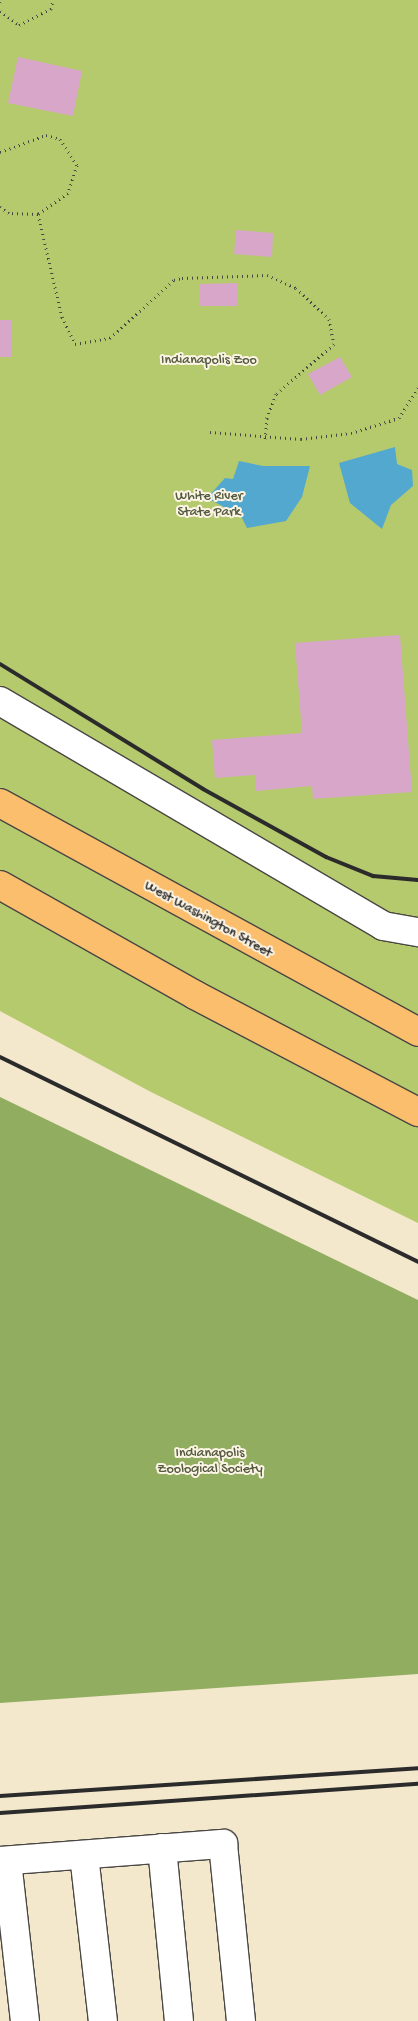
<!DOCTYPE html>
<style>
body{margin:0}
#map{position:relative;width:418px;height:2021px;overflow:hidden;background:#f3e7cc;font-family:"Gochi Hand",sans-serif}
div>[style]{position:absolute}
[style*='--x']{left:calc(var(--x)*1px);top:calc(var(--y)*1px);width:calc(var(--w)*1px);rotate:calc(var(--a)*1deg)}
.green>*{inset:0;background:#b5c96d}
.forest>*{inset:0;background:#90ad60}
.water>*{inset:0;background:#53a8cf}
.building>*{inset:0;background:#d7a6c9}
.path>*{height:3px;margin-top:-1.5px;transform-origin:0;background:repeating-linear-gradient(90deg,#494743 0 1px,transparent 0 5px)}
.roads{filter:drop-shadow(1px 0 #494743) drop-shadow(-1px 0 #494743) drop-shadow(0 1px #494743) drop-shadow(0 -1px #494743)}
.minor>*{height:28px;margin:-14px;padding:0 14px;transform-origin:14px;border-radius:14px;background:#fff}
.major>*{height:28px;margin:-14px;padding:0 14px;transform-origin:14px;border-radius:14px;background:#fabe6d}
.rail>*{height:4px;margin:-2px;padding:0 2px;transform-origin:2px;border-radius:2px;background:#2b2b2b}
span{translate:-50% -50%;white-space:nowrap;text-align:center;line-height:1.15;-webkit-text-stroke:4px #fcf5e5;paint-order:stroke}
.park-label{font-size:14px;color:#545a3f}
.street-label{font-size:14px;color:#2b2b2b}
</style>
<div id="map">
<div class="green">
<i style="clip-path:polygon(0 0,418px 0,418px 1223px,151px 1092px,0 1011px)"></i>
</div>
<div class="forest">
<i style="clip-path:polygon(0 1097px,418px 1300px,418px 1674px,0 1703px)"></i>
</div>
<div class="water">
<i style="clip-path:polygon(395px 447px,397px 464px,412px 470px,413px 486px,391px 505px,382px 529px,350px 503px,339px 463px)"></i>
<i style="clip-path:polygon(239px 461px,263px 466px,310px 466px,302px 497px,286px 521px,247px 528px,241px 516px,207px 498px,225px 478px,233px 479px)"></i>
</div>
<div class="building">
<i style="clip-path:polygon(18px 57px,82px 71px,73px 116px,8px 103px)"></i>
<i style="clip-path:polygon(236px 230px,273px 233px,272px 257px,234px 254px)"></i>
<i style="clip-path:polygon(237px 283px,237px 306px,200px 306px,200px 284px)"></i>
<i style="clip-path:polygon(0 320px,11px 320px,11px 357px,0 357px)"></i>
<i style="clip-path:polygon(340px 357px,352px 377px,320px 395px,308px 374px)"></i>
<i style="clip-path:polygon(400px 635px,412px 792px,313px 799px,312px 786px,256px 791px,255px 775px,215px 778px,212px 740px,302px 733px,295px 643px)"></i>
</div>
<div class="path">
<i style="--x:0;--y:2;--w:3;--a:-45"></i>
<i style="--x:0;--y:11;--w:24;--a:36"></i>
<i style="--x:19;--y:25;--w:36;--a:-27"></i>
<i style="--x:51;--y:9;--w:9;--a:-77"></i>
<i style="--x:0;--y:152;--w:49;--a:-20.3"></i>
<i style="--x:46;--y:135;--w:15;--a:16"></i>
<i style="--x:60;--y:139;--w:31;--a:57"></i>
<i style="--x:77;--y:165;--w:29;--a:108"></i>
<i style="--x:68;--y:193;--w:37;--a:145"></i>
<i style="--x:38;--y:214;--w:29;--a:-178"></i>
<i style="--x:9;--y:213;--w:11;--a:-146"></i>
<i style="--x:38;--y:214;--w:106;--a:76.9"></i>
<i style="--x:62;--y:317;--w:30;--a:64"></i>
<i style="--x:75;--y:344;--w:36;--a:-10"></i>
<i style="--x:110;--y:338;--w:86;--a:-42.2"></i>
<i style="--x:174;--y:280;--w:8;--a:-14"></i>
<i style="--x:182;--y:278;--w:85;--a:-2"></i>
<i style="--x:267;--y:275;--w:32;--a:24"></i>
<i style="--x:296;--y:288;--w:45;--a:43.2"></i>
<i style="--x:329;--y:319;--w:25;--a:79"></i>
<i style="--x:334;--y:344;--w:77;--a:139.2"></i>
<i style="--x:276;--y:394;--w:26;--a:111"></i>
<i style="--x:267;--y:418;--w:21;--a:95"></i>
<i style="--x:210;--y:432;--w:91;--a:4.4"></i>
<i style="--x:301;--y:439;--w:50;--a:-6.8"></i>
<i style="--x:351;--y:433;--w:50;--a:-17.4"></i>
<i style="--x:399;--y:418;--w:36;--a:-58"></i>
</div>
<div class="roads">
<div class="minor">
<i style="--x:0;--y:701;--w:444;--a:30.4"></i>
<i style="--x:383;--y:926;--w:36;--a:10"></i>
<i style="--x:162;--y:1848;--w:174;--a:84.4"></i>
<i style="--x:84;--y:1855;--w:167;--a:83.5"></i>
<i style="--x:0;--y:1861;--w:224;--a:-4.4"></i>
<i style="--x:223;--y:1844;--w:178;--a:84.2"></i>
<i style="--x:7;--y:1861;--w:161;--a:83.6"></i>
</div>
<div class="major">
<i style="--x:0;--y:803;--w:477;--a:28.7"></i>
<i style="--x:0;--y:885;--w:224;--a:29.4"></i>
<i style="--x:195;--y:995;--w:252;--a:27.7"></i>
</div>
</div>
<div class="rail">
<i style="--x:0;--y:664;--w:238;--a:31.6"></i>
<i style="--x:203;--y:789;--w:141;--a:28.9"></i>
<i style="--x:326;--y:857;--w:51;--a:22"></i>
<i style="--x:373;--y:876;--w:45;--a:5.1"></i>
<i style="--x:0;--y:1057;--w:466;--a:26.1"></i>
<i style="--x:0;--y:1796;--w:419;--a:-3.8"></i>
<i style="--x:0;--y:1813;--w:419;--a:-4"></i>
</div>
<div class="park-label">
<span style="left:209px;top:361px">Indianapolis Zoo</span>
<span style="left:209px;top:505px">White River<br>State Park</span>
<span style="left:210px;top:1462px">Indianapolis<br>Zoological Society</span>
</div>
<div class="street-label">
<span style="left:208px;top:920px;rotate:29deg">West Washington Street</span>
</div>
</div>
